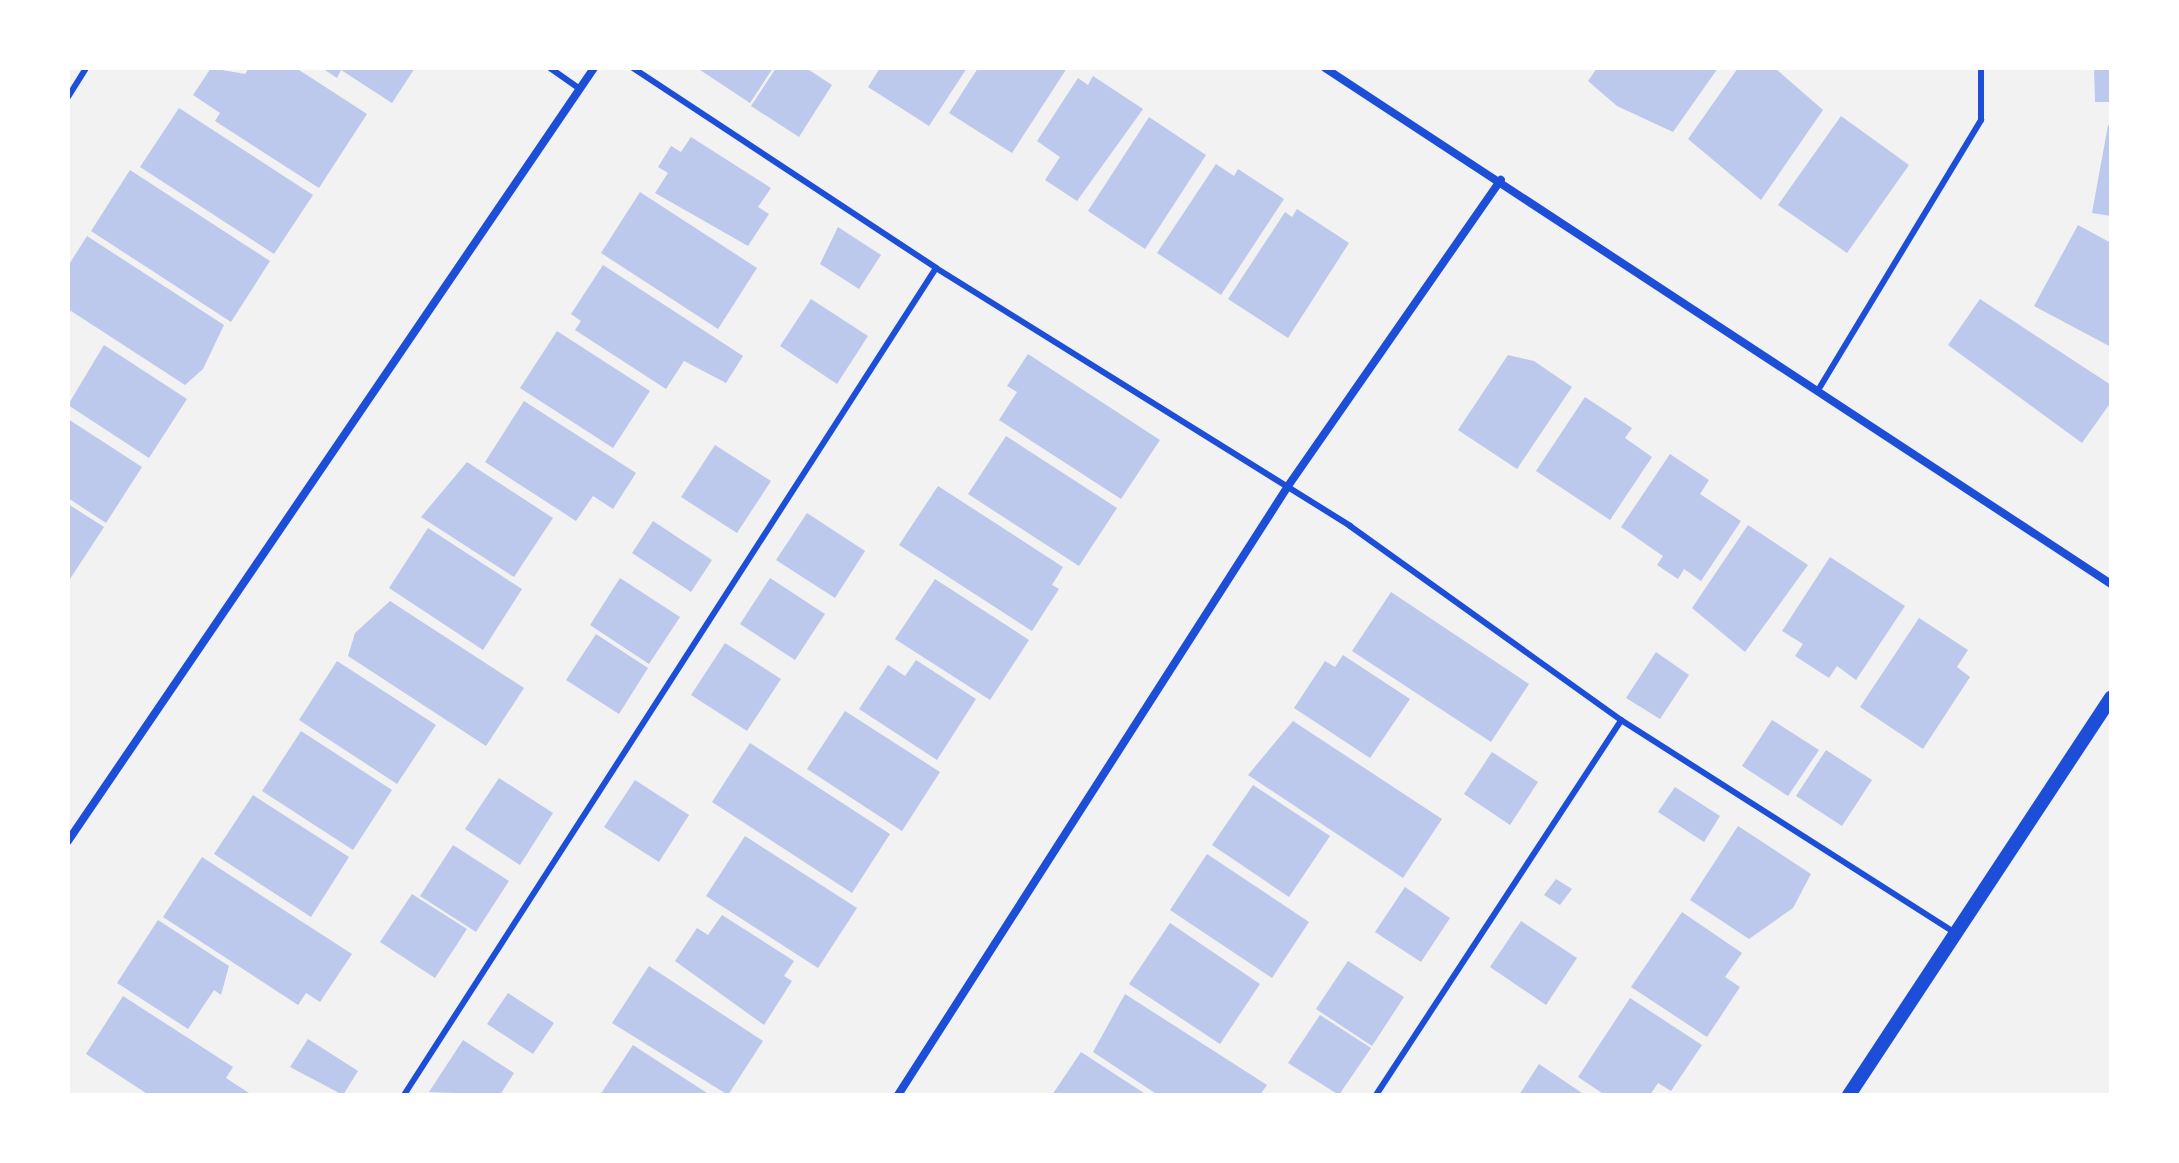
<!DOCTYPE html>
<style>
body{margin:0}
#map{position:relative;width:2179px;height:1163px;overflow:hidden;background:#f2f2f2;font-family:"Nunito Sans",sans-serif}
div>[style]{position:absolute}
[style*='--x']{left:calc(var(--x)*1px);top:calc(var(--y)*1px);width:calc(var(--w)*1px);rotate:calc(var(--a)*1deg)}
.building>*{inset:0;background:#bdc9ec}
.service>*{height:6px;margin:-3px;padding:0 3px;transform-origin:3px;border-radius:3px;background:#1d4ed8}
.minor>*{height:8px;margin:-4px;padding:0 4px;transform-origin:4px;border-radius:4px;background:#1d4ed8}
.tertiary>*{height:14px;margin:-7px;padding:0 7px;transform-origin:7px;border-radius:7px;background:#1d4ed8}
span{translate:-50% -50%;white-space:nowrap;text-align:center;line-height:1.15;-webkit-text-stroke:8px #fff;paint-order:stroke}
.frame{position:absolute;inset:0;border:70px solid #fff;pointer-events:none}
</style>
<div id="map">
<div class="building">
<i style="clip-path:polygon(211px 68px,245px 74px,249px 68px,296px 68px,367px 114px,319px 188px,215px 121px,220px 113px,193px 95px)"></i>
<i style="clip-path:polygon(322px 68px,415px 68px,392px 103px,341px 70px,337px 78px)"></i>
<i style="clip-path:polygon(697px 68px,773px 68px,750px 103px)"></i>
<i style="clip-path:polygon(776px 68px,806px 68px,832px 85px,799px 137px,751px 106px)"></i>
<i style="clip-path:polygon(880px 68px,967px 68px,929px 126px,868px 87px)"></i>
<i style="clip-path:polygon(978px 68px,1067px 68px,1012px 153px,949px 113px)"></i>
<i style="clip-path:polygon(1597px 68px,1718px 68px,1673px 132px,1617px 106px,1588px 81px)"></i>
<i style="clip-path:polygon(1738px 68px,1775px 68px,1823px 110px,1761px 200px,1688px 139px)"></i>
<i style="clip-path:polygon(2094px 68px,2111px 68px,2111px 102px,2095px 102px)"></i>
<i style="clip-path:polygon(1093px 76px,1143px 109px,1077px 201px,1045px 180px,1060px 157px,1037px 141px,1078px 78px,1088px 85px)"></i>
<i style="clip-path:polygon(179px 108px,313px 195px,274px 254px,140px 167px)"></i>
<i style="clip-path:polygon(1841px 116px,1909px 165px,1847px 253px,1778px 205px)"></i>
<i style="clip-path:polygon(1149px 117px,1206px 155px,1145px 249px,1088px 211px)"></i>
<i style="clip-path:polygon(2108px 125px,2111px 126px,2111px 216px,2092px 213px)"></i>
<i style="clip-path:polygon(691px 137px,771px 188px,758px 207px,769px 214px,748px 246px,655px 193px,668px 173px,658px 167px,671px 146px,681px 152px)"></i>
<i style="clip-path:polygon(1216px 164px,1234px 176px,1238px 169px,1284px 199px,1221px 295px,1157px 253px)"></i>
<i style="clip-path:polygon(130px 170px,270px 261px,231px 322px,91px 231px)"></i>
<i style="clip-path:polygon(640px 192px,757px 268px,718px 329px,601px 253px)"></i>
<i style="clip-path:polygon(1297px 209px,1349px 243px,1288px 338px,1228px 299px,1285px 212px,1292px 217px)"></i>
<i style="clip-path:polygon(2078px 225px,2111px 243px,2111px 347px,2034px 306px)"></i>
<i style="clip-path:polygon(838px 227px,881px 255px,859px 289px,820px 264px)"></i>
<i style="clip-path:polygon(87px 236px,224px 325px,203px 369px,185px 385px,68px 309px,68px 266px)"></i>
<i style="clip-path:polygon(603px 265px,743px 356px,726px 383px,684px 361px,666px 389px,575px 330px,581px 321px,571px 314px)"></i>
<i style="clip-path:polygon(811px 299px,868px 336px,837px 384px,780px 346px)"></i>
<i style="clip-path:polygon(1980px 299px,2111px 385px,2111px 402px,2082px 443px,1948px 345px)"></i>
<i style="clip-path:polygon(557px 331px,650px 391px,613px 448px,520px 388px)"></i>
<i style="clip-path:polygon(104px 345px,187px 399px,149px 458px,68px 405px)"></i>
<i style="clip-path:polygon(1028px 354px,1160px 440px,1121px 499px,999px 420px,1017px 392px,1007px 386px)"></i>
<i style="clip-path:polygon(1508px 355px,1534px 361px,1572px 387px,1517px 469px,1458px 430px)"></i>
<i style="clip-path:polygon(1585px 397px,1632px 428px,1625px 438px,1652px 457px,1610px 520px,1536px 471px)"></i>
<i style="clip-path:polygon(524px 401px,636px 473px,613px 509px,593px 496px,576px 521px,485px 462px)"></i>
<i style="clip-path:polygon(68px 419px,142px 467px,106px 523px,68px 498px)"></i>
<i style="clip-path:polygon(1006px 436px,1117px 508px,1079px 566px,968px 494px)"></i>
<i style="clip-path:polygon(715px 445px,771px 481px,737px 533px,681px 497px)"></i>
<i style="clip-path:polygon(1670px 454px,1709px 480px,1700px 494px,1741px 521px,1701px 581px,1684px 569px,1678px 579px,1657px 565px,1663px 556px,1621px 527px)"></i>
<i style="clip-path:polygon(467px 462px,553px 518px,514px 577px,421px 517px)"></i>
<i style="clip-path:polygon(938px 486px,1063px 567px,1052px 585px,1059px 589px,1032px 631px,899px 545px)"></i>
<i style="clip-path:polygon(68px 504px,104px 527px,68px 582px)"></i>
<i style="clip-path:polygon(807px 513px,865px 551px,835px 598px,776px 560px)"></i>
<i style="clip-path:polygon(653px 521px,712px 560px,691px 592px,632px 553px)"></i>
<i style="clip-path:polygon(1748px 525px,1808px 565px,1745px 652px,1692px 608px)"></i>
<i style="clip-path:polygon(428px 528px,522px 589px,483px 650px,389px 588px)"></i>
<i style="clip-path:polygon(1830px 557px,1905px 606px,1856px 680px,1837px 666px,1829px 678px,1795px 656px,1803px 644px,1782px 631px)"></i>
<i style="clip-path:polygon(620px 578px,680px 617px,649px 664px,590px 625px)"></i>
<i style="clip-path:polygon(770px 578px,825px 614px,795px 660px,740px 624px)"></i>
<i style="clip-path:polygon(935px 579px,1029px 640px,990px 700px,895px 639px)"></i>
<i style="clip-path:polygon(1391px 592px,1529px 684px,1491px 742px,1352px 651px)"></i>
<i style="clip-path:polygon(390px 601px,524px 688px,486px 746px,348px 656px,355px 633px)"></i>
<i style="clip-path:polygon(1919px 618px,1968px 650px,1957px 667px,1970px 677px,1923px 749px,1860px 707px)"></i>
<i style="clip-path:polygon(596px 634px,648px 668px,619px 714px,566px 680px)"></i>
<i style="clip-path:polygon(725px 643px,781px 679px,747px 731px,691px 695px)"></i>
<i style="clip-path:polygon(1656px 652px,1689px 675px,1660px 719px,1626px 698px)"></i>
<i style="clip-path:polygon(1343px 655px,1410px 699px,1370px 758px,1294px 708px,1325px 661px,1335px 667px)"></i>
<i style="clip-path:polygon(916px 660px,976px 699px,937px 760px,859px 709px,888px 665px,905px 676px)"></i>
<i style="clip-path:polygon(337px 661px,436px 725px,397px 784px,299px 720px)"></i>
<i style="clip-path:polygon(845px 711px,940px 772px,902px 831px,807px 769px)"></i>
<i style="clip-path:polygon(1772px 720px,1819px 750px,1788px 796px,1742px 766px)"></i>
<i style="clip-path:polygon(1293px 721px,1442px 819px,1403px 878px,1248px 775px)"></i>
<i style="clip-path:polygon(301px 731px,392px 790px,353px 850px,262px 791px)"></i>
<i style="clip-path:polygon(750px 743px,890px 834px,852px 893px,712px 802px)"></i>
<i style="clip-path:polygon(1826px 750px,1872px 780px,1842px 826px,1796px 796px)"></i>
<i style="clip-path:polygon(1492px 752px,1538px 782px,1510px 825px,1464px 794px)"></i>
<i style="clip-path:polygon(499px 778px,553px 813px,520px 865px,465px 829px)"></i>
<i style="clip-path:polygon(635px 780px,689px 815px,659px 862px,604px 827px)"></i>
<i style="clip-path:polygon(1253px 785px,1330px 836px,1289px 897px,1212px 845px)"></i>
<i style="clip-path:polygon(1675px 787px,1720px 816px,1704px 842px,1658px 812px)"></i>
<i style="clip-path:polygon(253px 795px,349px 857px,311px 917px,214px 854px)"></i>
<i style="clip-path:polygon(1738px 826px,1811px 874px,1793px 908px,1749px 939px,1690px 900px)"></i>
<i style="clip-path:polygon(745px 836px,857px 908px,818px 968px,706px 896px)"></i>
<i style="clip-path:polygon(453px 845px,509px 881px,476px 932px,420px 896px)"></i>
<i style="clip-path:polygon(1207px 854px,1309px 922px,1272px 978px,1170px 910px)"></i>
<i style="clip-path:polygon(202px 857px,352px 954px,320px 1002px,306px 993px,298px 1005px,163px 917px)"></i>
<i style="clip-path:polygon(1556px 879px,1572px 889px,1560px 905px,1544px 895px)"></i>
<i style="clip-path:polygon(1405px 887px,1450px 918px,1421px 962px,1375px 932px)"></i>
<i style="clip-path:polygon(412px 894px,467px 929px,435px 978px,380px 942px)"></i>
<i style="clip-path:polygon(1682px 912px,1742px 953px,1725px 977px,1740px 987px,1707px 1037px,1631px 987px)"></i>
<i style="clip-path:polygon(722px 915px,794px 961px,784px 976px,792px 981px,764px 1025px,675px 961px,697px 928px,708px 935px)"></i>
<i style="clip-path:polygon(158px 920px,229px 966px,221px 995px,214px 990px,188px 1029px,117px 983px)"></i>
<i style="clip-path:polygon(1521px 921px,1577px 958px,1546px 1005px,1490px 967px)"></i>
<i style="clip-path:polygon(1170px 923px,1260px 984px,1220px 1044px,1129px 984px)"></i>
<i style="clip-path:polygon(1348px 961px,1404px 997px,1372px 1046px,1316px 1009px)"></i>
<i style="clip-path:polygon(649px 966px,763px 1041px,728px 1095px,612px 1023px)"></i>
<i style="clip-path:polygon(508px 993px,554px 1023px,533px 1054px,487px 1024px)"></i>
<i style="clip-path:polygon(1125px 994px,1267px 1085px,1260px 1095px,1158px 1095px,1093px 1052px)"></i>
<i style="clip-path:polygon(123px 996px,233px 1067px,226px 1078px,252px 1095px,149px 1095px,86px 1054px)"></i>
<i style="clip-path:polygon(1630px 998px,1702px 1045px,1671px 1091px,1658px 1083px,1650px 1095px,1605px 1095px,1578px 1077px)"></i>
<i style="clip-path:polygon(1320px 1015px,1371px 1048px,1339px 1095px,1288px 1063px)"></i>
<i style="clip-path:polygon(308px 1039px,358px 1071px,343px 1095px,290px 1067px)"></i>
<i style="clip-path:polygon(463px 1040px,514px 1073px,500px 1095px,429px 1092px)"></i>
<i style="clip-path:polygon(633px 1045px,710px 1095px,600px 1095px)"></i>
<i style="clip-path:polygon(1081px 1052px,1147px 1095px,1052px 1095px)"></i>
<i style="clip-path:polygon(1539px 1064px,1585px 1095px,1519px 1095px)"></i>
</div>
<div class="service">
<i style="--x:550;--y:68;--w:37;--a:35"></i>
<i style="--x:633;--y:68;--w:363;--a:33.4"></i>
<i style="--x:936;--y:268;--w:488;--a:31.9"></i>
<i style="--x:1350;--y:526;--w:333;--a:35.6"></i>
<i style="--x:1621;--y:720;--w:396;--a:32.5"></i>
<i style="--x:68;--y:97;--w:34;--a:-58"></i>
<i style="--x:1820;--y:387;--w:312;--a:-58.9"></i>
<i style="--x:1981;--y:120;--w:52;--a:-90"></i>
<i style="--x:404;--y:1095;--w:983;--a:-57.25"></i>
<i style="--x:1376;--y:1095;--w:448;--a:-56.8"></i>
</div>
<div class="minor">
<i style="--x:1325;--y:68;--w:940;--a:33.28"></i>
<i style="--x:68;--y:841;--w:935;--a:-55.77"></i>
<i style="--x:898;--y:1095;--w:723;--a:-57.36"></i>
<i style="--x:1288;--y:486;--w:373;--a:-55.2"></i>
</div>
<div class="tertiary">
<i style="--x:1849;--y:1095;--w:476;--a:-56.6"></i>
</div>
<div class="frame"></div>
</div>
